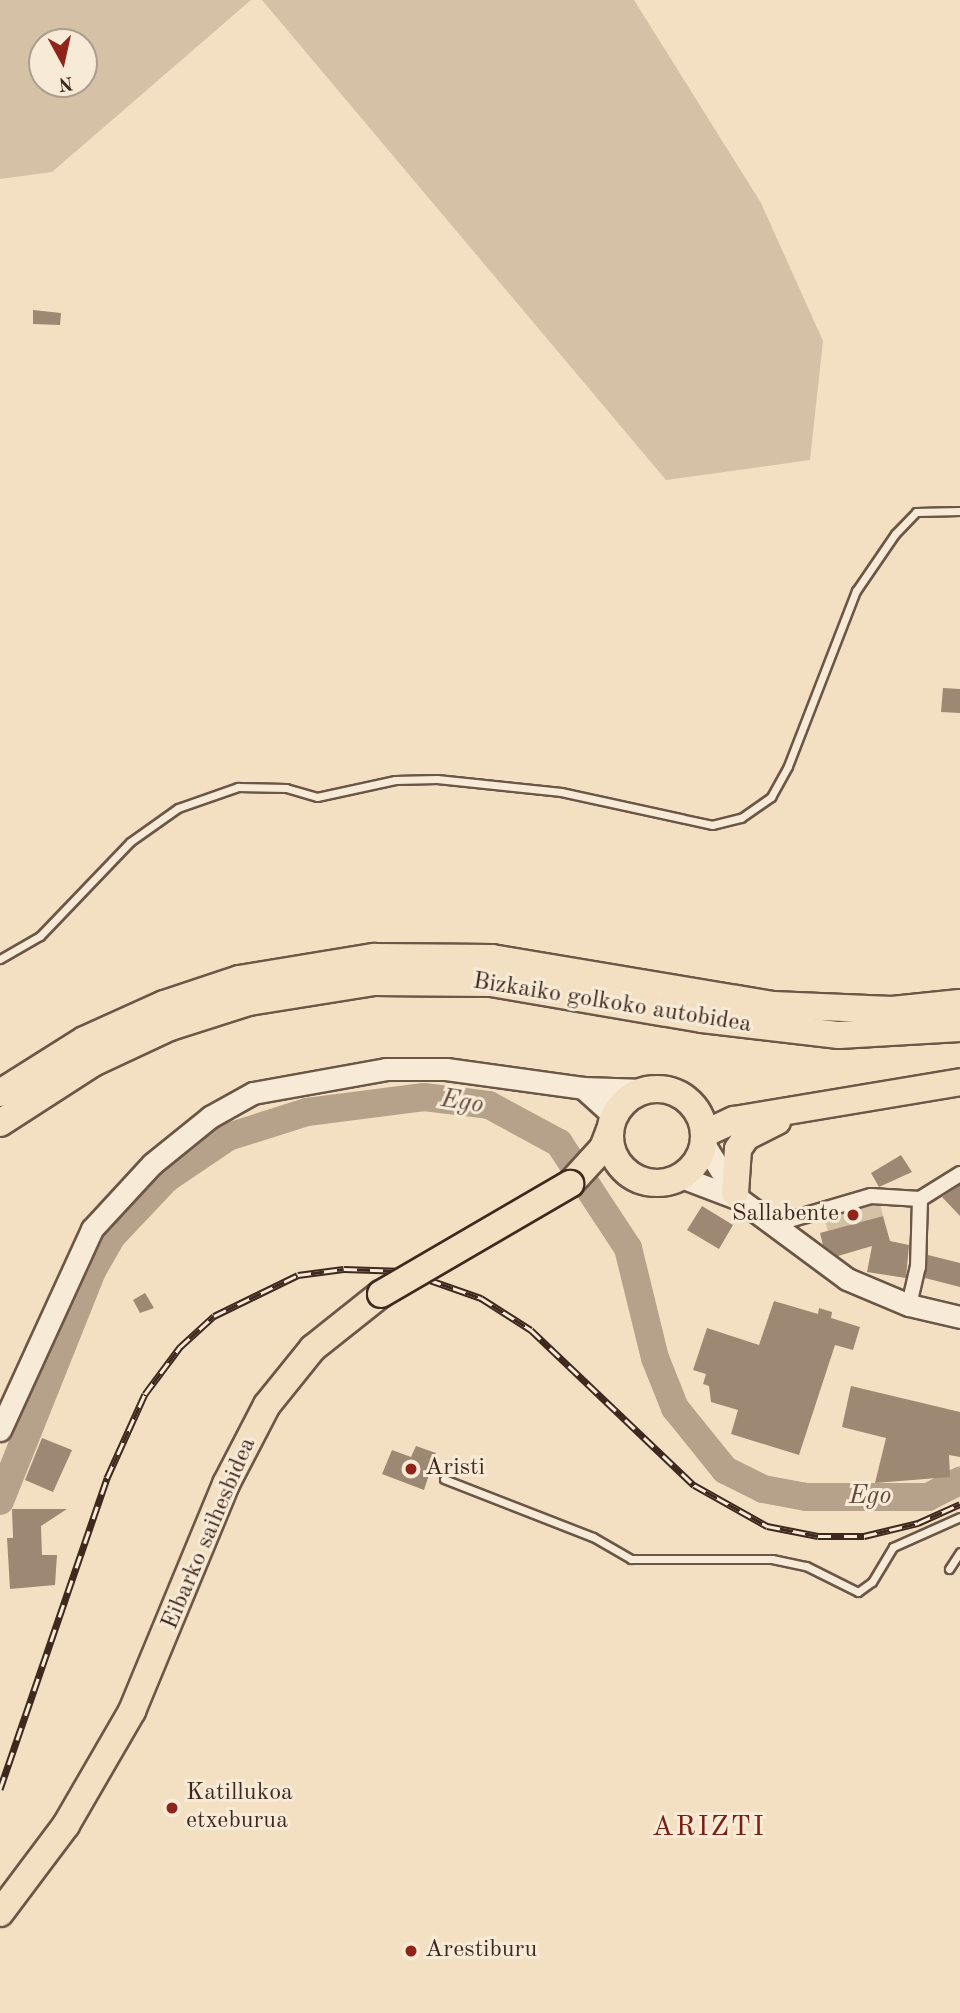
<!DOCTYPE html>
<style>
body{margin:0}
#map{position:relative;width:960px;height:2013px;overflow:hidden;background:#f3e0c2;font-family:"Old Standard TT",serif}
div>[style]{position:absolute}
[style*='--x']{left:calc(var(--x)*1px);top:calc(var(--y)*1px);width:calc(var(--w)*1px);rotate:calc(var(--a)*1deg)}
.green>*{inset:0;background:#d4c1a6}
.river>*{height:28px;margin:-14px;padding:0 14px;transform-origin:14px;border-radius:14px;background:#b6a18a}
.building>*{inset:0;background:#9d8873}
.roads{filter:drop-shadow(2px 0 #6c5647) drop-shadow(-2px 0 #6c5647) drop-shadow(0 2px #6c5647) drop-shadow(0 -2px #6c5647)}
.lane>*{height:7px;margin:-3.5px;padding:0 3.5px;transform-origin:3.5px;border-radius:3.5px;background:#f7ebd7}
.street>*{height:14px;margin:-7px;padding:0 7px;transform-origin:7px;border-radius:7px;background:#f7ebd7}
.secondary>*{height:21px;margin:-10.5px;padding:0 10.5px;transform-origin:10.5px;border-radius:10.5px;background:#f7ebd7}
.highway>*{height:26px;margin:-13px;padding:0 13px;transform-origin:13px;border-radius:13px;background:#f3e0c2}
.highway>.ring{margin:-13px;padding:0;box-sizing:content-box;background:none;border:26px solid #f3e0c2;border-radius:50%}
.rail>*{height:7px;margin-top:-3.5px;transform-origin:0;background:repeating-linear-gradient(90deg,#f7ebd7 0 13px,#3f281e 0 26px);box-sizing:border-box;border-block:2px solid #3f281e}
.bridges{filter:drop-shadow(2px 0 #3f281e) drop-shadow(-2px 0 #3f281e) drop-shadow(0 2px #3f281e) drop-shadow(0 -2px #3f281e)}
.highway-bridge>*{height:26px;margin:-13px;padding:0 13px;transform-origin:13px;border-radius:13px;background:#f3e0c2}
.dots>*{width:19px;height:19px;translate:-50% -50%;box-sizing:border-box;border:4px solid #f7ebd7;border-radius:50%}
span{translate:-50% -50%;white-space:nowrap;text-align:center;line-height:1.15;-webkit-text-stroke:6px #f7ebd7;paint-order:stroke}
.street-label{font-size:24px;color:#3f281e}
.poi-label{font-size:24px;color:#3f281e}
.right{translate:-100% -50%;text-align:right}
.left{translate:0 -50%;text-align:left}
.water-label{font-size:26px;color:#634c3e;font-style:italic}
.quarter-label{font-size:28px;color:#7a1f14;letter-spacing:2px}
.north{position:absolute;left:28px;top:28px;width:70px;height:70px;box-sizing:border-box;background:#f7ebd7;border:2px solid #ad9d8d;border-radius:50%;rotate:172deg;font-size:19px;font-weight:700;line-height:28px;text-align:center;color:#3f281e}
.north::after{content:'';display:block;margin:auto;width:24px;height:32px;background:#8f2418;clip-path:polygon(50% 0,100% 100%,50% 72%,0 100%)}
</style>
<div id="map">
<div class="green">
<i style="clip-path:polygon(evenodd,0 0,251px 0,52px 172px,0 179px,0 0,84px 42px,84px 84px,42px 84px,42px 42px,84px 42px)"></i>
<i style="clip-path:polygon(262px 0,634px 0,761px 203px,823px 341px,810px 460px,666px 480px)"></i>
<i style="clip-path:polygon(879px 1199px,883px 1216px,828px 1231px,823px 1215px)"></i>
</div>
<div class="river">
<i style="--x:0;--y:1501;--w:248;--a:-68.2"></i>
<i style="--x:92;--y:1271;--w:40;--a:-60.3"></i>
<i style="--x:112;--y:1236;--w:79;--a:-46.5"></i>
<i style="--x:166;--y:1179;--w:75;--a:-34.1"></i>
<i style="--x:228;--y:1137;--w:83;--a:-17.6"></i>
<i style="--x:307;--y:1112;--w:118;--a:-7.3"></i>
<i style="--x:424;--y:1097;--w:65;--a:7"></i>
<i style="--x:489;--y:1105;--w:80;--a:28.5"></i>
<i style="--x:559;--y:1143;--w:126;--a:56.7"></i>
<i style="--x:628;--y:1248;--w:113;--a:76.2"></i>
<i style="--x:655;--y:1358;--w:54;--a:68.2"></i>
<i style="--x:675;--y:1408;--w:80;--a:51.1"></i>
<i style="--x:725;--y:1470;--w:42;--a:26.6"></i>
<i style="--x:763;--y:1489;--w:44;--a:10.5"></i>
<i style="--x:806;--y:1497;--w:122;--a:0"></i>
<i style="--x:928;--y:1497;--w:36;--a:-27"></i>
</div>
<div class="building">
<i style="clip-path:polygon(33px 310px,61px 313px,60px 325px,33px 324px)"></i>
<i style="clip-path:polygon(943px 688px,960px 689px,960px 713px,941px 712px)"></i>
<i style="clip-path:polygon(901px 1155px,912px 1172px,879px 1187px,871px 1173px)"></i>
<i style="clip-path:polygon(960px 1185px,960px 1216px,942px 1197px)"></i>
<i style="clip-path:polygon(702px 1206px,733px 1225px,719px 1249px,687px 1230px)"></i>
<i style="clip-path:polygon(883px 1216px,890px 1241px,909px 1245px,906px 1278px,867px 1272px,872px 1246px,838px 1256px,823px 1245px,820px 1233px)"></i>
<i style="clip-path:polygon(928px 1255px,960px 1263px,960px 1287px,925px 1278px)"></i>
<i style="clip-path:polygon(145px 1293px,154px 1308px,140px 1313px,133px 1300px)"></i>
<i style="clip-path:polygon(774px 1301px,818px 1314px,819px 1308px,832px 1312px,831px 1318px,860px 1327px,853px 1350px,835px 1345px,799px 1455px,731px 1434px,738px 1410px,711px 1402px,709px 1386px,703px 1384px,706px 1374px,693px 1370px,707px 1328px,759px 1345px)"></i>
<i style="clip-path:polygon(851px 1386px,960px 1412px,960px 1457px,949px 1455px,950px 1477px,875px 1483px,886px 1438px,842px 1427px)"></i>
<i style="clip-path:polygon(42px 1438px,72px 1450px,53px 1492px,25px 1480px)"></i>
<i style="clip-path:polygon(416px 1446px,436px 1453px,424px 1490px,382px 1474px,392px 1450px,411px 1457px)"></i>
<i style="clip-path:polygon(12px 1509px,67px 1509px,41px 1526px,42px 1555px,57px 1555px,55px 1585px,10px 1589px,7px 1538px,13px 1538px)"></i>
</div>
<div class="roads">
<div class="lane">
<i style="--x:0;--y:959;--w:46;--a:-29.9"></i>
<i style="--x:40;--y:936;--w:130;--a:-46.2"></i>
<i style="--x:130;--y:842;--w:59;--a:-35.3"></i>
<i style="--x:178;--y:808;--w:64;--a:-19.3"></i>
<i style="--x:238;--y:787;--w:48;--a:1.2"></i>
<i style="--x:286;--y:788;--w:32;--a:16"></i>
<i style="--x:317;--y:797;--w:80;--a:-12.3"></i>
<i style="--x:395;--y:780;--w:42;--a:-1.4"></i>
<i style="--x:437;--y:779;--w:125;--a:6"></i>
<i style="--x:561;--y:792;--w:155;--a:12.3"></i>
<i style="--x:712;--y:825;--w:30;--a:-14"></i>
<i style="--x:741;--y:818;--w:37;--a:-35"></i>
<i style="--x:771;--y:797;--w:35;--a:-61"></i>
<i style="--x:788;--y:766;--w:188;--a:-68.8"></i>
<i style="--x:856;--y:591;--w:69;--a:-55.6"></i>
<i style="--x:895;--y:534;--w:30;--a:-46"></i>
<i style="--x:916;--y:512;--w:44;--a:-1.3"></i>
<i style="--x:444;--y:1479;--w:160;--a:21.3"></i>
<i style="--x:593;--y:1537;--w:44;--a:30.1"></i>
<i style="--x:631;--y:1559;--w:141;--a:0"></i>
<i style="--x:772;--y:1559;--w:35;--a:12"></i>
<i style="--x:806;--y:1566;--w:58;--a:26.6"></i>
<i style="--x:858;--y:1592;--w:17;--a:-36"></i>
<i style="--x:872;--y:1582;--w:41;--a:-59"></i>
<i style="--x:893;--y:1547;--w:73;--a:-24.1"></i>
<i style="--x:949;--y:1569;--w:20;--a:-57"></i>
</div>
<div class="street">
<i style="--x:772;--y:1225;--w:103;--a:-16.3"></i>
<i style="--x:871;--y:1196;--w:49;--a:3.5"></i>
<i style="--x:920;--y:1199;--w:47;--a:-32"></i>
<i style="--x:909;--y:1305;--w:39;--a:-77"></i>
<i style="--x:918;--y:1267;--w:68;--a:-88.3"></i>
</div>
<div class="secondary">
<i style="--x:583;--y:1088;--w:42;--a:42.1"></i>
<i style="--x:704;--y:1144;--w:60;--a:57.9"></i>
<i style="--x:681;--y:1177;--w:62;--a:20.8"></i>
<i style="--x:739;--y:1199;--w:134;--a:36.5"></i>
<i style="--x:847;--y:1279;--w:67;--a:22.8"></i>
<i style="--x:909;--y:1305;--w:52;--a:13.2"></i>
<i style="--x:0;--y:1430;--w:221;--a:-65.4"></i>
<i style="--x:92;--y:1229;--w:88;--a:-47.3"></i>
<i style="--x:152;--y:1164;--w:75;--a:-39"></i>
<i style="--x:210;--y:1117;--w:49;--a:-29.2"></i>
<i style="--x:253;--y:1093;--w:135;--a:-10.2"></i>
<i style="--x:386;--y:1069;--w:60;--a:0"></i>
<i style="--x:446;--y:1069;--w:138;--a:7.9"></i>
<i style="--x:583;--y:1088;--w:62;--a:1.8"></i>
</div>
<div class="highway">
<i class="ring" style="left:610px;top:1089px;width:68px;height:68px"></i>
<i style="--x:0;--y:1093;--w:99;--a:-32.2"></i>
<i style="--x:84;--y:1040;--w:88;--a:-24.2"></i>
<i style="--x:164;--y:1004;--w:79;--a:-18.4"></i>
<i style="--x:239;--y:979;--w:137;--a:-9.3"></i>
<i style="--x:374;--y:957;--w:118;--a:0.5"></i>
<i style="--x:492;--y:958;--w:285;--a:9.5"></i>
<i style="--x:773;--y:1005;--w:119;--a:2.4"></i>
<i style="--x:892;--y:1010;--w:68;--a:-5.9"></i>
<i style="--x:0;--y:1123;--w:111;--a:-32.8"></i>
<i style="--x:93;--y:1063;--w:85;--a:-25.1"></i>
<i style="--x:170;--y:1027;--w:83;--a:-17.6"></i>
<i style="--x:249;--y:1002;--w:127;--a:-9.1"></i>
<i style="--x:374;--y:982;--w:117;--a:0.5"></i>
<i style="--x:491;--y:983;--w:214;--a:9.7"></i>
<i style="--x:702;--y:1019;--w:138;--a:6.7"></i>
<i style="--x:839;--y:1035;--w:121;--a:-3.3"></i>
<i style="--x:706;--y:1133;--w:31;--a:-25"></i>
<i style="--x:734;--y:1120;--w:229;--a:-9.5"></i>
<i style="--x:570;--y:1184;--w:49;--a:-47.5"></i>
<i style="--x:603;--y:1148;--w:19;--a:-69"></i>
<i style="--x:735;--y:1193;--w:44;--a:-86.1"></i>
<i style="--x:738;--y:1149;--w:14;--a:-56"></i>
<i style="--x:746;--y:1137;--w:35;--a:-27"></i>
<i style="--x:0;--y:1913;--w:110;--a:-53.1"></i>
<i style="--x:66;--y:1825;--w:132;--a:-59.9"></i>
<i style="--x:132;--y:1711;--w:246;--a:-67.5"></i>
<i style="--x:226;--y:1484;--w:89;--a:-62.6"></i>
<i style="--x:267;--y:1405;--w:73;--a:-51.1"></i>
<i style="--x:313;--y:1348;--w:87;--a:-38.5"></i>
</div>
</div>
<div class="rail">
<i style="--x:0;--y:1789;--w:329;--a:-71"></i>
<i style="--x:107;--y:1478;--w:92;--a:-65.7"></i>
<i style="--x:145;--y:1394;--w:59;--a:-53.3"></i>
<i style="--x:180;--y:1347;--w:46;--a:-42.4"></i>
<i style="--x:214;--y:1316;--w:93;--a:-26"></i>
<i style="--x:298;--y:1275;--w:46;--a:-7.4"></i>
<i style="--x:344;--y:1269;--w:60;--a:1.9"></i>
<i style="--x:404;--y:1271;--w:82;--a:19.3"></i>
<i style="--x:481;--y:1298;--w:59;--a:32.6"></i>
<i style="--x:531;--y:1330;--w:225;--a:43.6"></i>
<i style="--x:694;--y:1485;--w:84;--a:29.3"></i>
<i style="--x:767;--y:1526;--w:52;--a:11.1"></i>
<i style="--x:818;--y:1536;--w:46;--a:0"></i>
<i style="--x:864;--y:1536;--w:56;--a:-13.5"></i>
<i style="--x:918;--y:1523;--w:46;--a:-24.3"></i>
</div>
<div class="bridges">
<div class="highway-bridge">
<i style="--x:381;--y:1294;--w:219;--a:-30.2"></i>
</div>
</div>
<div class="dots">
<i style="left:853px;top:1215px;background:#8f2418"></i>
<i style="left:411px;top:1469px;background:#8f2418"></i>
<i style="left:172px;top:1808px;background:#8f2418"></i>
<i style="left:411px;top:1951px;background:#8f2418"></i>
</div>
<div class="street-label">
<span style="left:612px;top:1004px;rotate:9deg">Bizkaiko golkoko autobidea</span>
<span style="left:210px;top:1534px;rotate:-67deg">Eibarko saihesbidea</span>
</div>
<div class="poi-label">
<span class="right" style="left:839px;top:1215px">Sallabente</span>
<span class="left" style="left:425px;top:1469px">Aristi</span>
<span class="left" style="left:186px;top:1808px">Katillukoa<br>etxeburua</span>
<span class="left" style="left:425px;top:1951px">Arestiburu</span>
</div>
<div class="water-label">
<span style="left:462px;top:1103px;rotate:9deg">Ego</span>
<span style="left:870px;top:1497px">Ego</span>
</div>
<div class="quarter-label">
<span style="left:709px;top:1828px">ARIZTI</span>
</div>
<div class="north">N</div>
</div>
